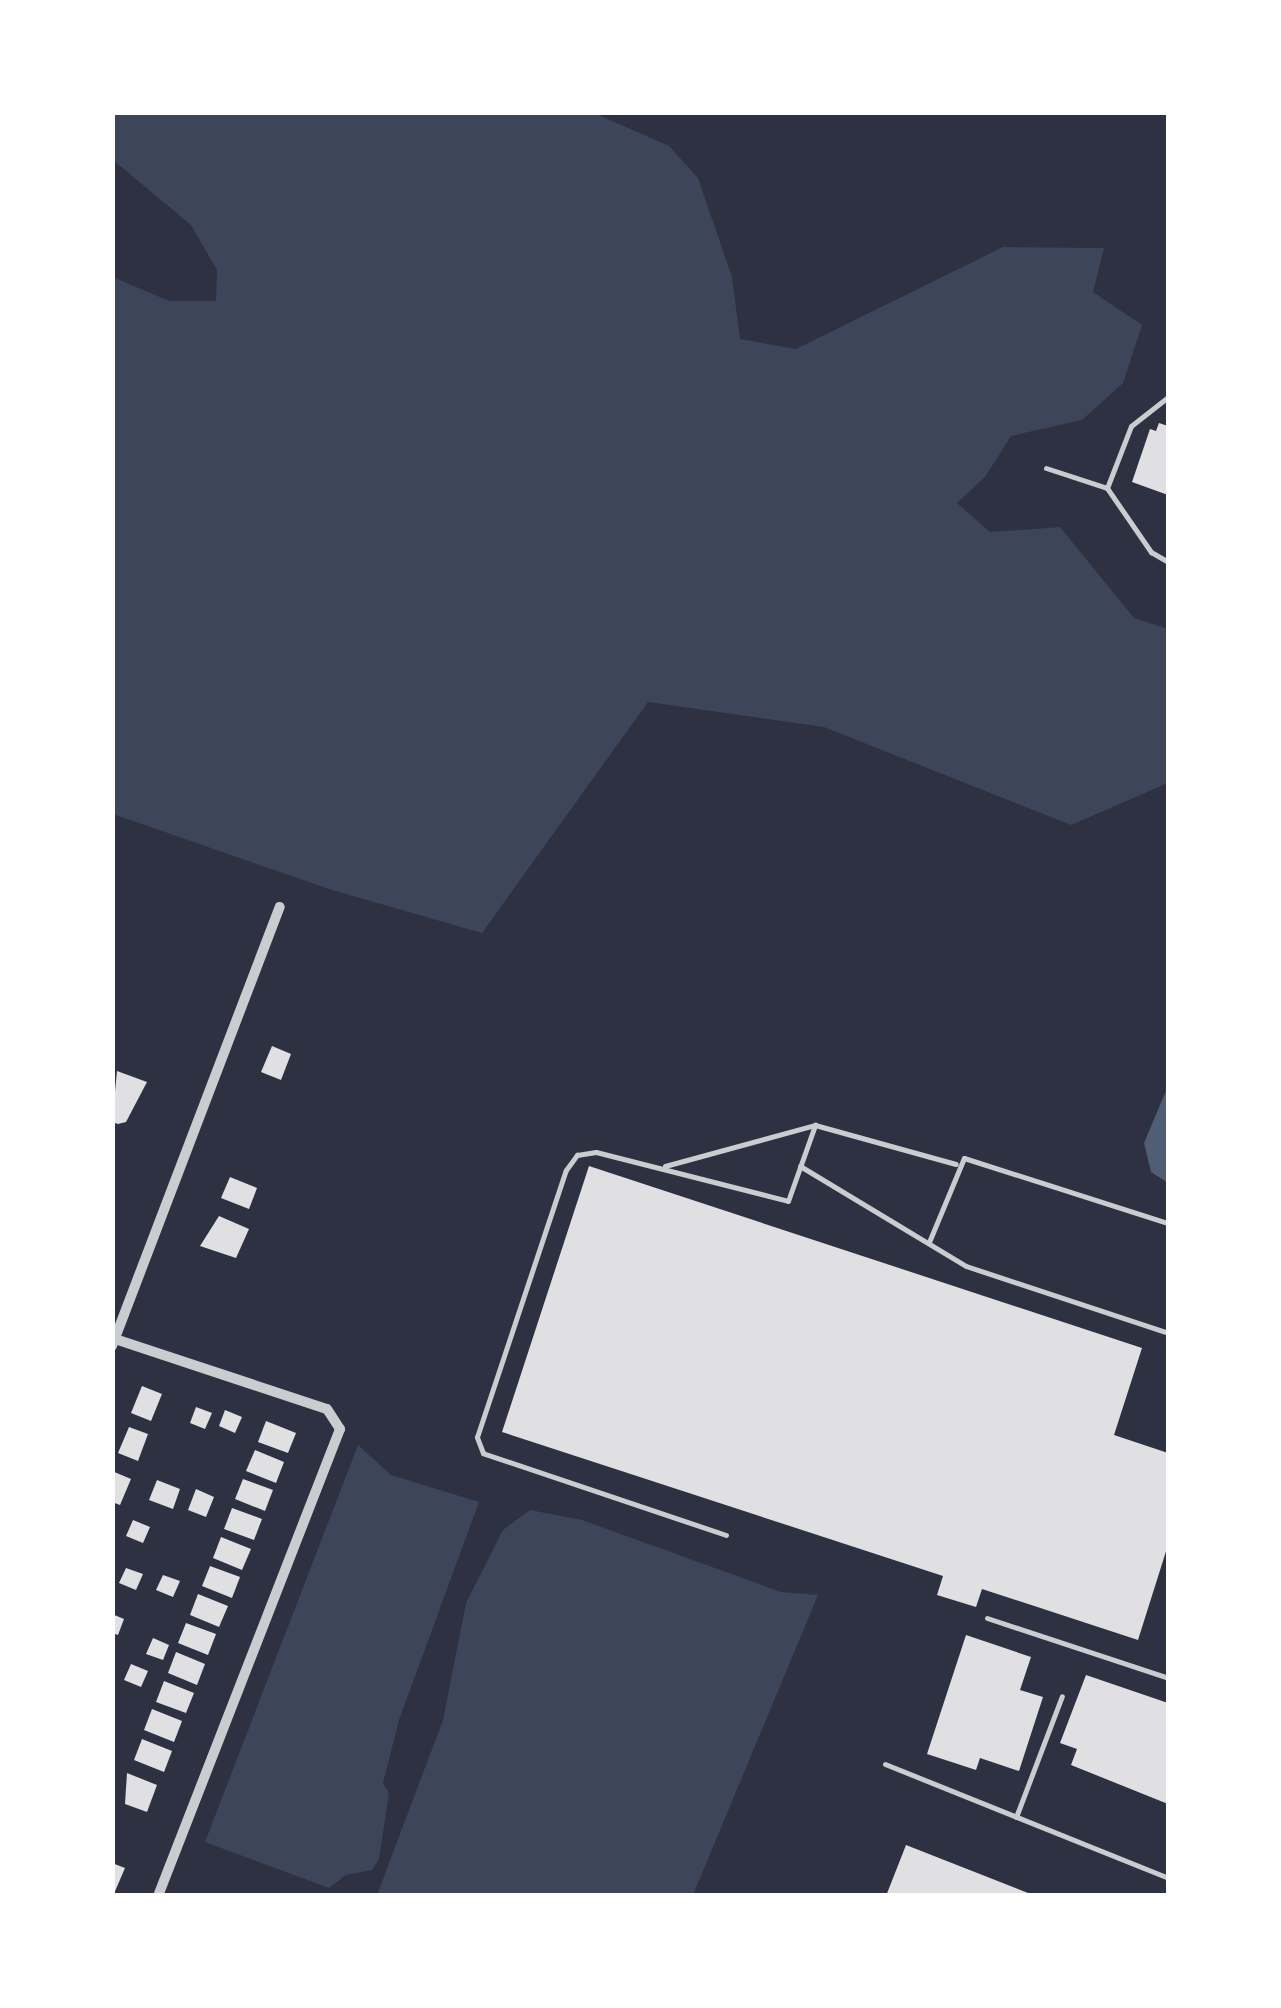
<!DOCTYPE html>
<style>
body{margin:0}
#map{position:relative;width:1281px;height:2008px;overflow:hidden;background:#2d3142;font-family:"Roboto Condensed",sans-serif}
div>[style]{position:absolute}
[style*='--x']{left:calc(var(--x)*1px);top:calc(var(--y)*1px);width:calc(var(--w)*1px);rotate:calc(var(--a)*1deg)}
.green>*{inset:0;background:#3c4559}
.water>*{inset:0;background:#4f5d75}
.building>*{inset:0;background:#e0e0e3}
.service>*{height:5px;margin:-2.5px;padding:0 2.5px;transform-origin:2.5px;border-radius:2.5px;background:#caccd0}
.minor>*{height:10px;margin:-5px;padding:0 5px;transform-origin:5px;border-radius:5px;background:#caccd0}
span{translate:-50% -50%;white-space:nowrap;text-align:center;line-height:1.15;-webkit-text-stroke:10px #fff;paint-order:stroke}
.frame{position:absolute;inset:0;border:115px solid #fff;pointer-events:none}
</style>
<div id="map">
<div class="green">
<i style="clip-path:polygon(594px 113px,669px 146px,698px 178px,732px 277px,740px 339px,796px 349px,1003px 247px,1104px 248px,1093px 292px,1142px 325px,1123px 383px,1082px 420px,1011px 436px,985px 477px,957px 503px,990px 532px,1060px 527px,1134px 618px,1168px 629px,1168px 783px,1071px 825px,824px 727px,648px 702px,482px 933px,332px 890px,113px 814px,113px 277px,169px 301px,216px 301px,217px 270px,191px 225px,113px 160px,113px 113px)"></i>
<i style="clip-path:polygon(358px 1445px,391px 1475px,479px 1502px,399px 1720px,383px 1783px,389px 1794px,379px 1859px,372px 1870px,346px 1875px,329px 1888px,205px 1842px)"></i>
<i style="clip-path:polygon(530px 1510px,582px 1520px,781px 1592px,818px 1595px,693px 1895px,377px 1895px,443px 1720px,466px 1603px,503px 1530px)"></i>
</div>
<div class="water">
<i style="clip-path:polygon(1168px 1086px,1168px 1183px,1151px 1172px,1144px 1143px)"></i>
</div>
<div class="building">
<i style="clip-path:polygon(1159px 423px,1168px 426px,1168px 495px,1132px 482px,1150px 429px,1156px 431px)"></i>
<i style="clip-path:polygon(272px 1046px,291px 1054px,281px 1080px,261px 1072px)"></i>
<i style="clip-path:polygon(117px 1071px,147px 1082px,126px 1122px,118px 1124px,112px 1122px)"></i>
<i style="clip-path:polygon(589px 1166px,1142px 1348px,1114px 1435px,1168px 1453px,1168px 1545px,1138px 1640px,982px 1589px,976px 1607px,937px 1595px,943px 1576px,502px 1432px)"></i>
<i style="clip-path:polygon(230px 1177px,257px 1188px,249px 1209px,221px 1198px)"></i>
<i style="clip-path:polygon(219px 1216px,249px 1229px,236px 1258px,200px 1246px)"></i>
<i style="clip-path:polygon(142px 1386px,162px 1394px,151px 1421px,131px 1413px)"></i>
<i style="clip-path:polygon(196px 1407px,212px 1413px,205px 1429px,190px 1423px)"></i>
<i style="clip-path:polygon(225px 1410px,242px 1417px,235px 1433px,219px 1426px)"></i>
<i style="clip-path:polygon(266px 1421px,296px 1433px,288px 1453px,258px 1442px)"></i>
<i style="clip-path:polygon(129px 1427px,148px 1434px,138px 1461px,118px 1453px)"></i>
<i style="clip-path:polygon(255px 1450px,284px 1462px,276px 1483px,246px 1471px)"></i>
<i style="clip-path:polygon(112px 1471px,131px 1479px,120px 1505px,112px 1502px)"></i>
<i style="clip-path:polygon(243px 1479px,273px 1490px,265px 1511px,235px 1499px)"></i>
<i style="clip-path:polygon(157px 1480px,180px 1489px,173px 1509px,149px 1500px)"></i>
<i style="clip-path:polygon(196px 1489px,214px 1497px,206px 1517px,188px 1510px)"></i>
<i style="clip-path:polygon(232px 1508px,262px 1519px,254px 1540px,224px 1529px)"></i>
<i style="clip-path:polygon(133px 1520px,150px 1527px,143px 1543px,126px 1536px)"></i>
<i style="clip-path:polygon(221px 1537px,251px 1549px,242px 1570px,213px 1558px)"></i>
<i style="clip-path:polygon(210px 1566px,240px 1577px,232px 1598px,202px 1586px)"></i>
<i style="clip-path:polygon(126px 1568px,143px 1574px,136px 1590px,119px 1583px)"></i>
<i style="clip-path:polygon(163px 1575px,180px 1581px,173px 1597px,156px 1590px)"></i>
<i style="clip-path:polygon(198px 1594px,228px 1606px,219px 1627px,190px 1615px)"></i>
<i style="clip-path:polygon(112px 1614px,124px 1619px,118px 1635px,112px 1633px)"></i>
<i style="clip-path:polygon(186px 1623px,216px 1634px,208px 1655px,178px 1643px)"></i>
<i style="clip-path:polygon(966px 1635px,1031px 1657px,1020px 1690px,1043px 1697px,1019px 1771px,980px 1758px,976px 1770px,927px 1754px)"></i>
<i style="clip-path:polygon(153px 1638px,169px 1645px,163px 1660px,146px 1654px)"></i>
<i style="clip-path:polygon(176px 1652px,205px 1664px,197px 1685px,168px 1673px)"></i>
<i style="clip-path:polygon(131px 1664px,148px 1671px,141px 1687px,124px 1680px)"></i>
<i style="clip-path:polygon(1086px 1675px,1168px 1703px,1168px 1804px,1071px 1765px,1077px 1749px,1060px 1743px)"></i>
<i style="clip-path:polygon(164px 1681px,194px 1693px,186px 1713px,156px 1702px)"></i>
<i style="clip-path:polygon(152px 1709px,182px 1721px,174px 1742px,144px 1730px)"></i>
<i style="clip-path:polygon(142px 1739px,172px 1751px,164px 1772px,134px 1760px)"></i>
<i style="clip-path:polygon(127px 1773px,157px 1785px,147px 1812px,125px 1804px)"></i>
<i style="clip-path:polygon(906px 1845px,1033px 1895px,1033px 1896px,886px 1896px)"></i>
<i style="clip-path:polygon(112px 1863px,125px 1868px,113px 1896px,112px 1896px)"></i>
</div>
<div class="service">
<i style="--x:1046;--y:468;--w:64;--a:18.2"></i>
<i style="--x:1107;--y:488;--w:78;--a:55.5"></i>
<i style="--x:1151;--y:552;--w:20;--a:30"></i>
<i style="--x:1107;--y:488;--w:66;--a:-68.8"></i>
<i style="--x:1131;--y:426;--w:47;--a:-38.1"></i>
<i style="--x:665;--y:1166;--w:156;--a:-15.3"></i>
<i style="--x:815;--y:1125;--w:146;--a:15.5"></i>
<i style="--x:800;--y:1166;--w:194;--a:31.1"></i>
<i style="--x:966;--y:1266;--w:213;--a:18.3"></i>
<i style="--x:929;--y:1242;--w:91;--a:-67.4"></i>
<i style="--x:964;--y:1158;--w:214;--a:17.7"></i>
<i style="--x:726;--y:1535;--w:256;--a:-161.4"></i>
<i style="--x:483;--y:1453;--w:17;--a:-111"></i>
<i style="--x:477;--y:1437;--w:281;--a:-71.6"></i>
<i style="--x:566;--y:1170;--w:19;--a:-54"></i>
<i style="--x:577;--y:1155;--w:19;--a:-9"></i>
<i style="--x:596;--y:1152;--w:198;--a:14.3"></i>
<i style="--x:788;--y:1201;--w:81;--a:-70.4"></i>
<i style="--x:987;--y:1618;--w:191;--a:18.3"></i>
<i style="--x:885;--y:1764;--w:305;--a:21.9"></i>
<i style="--x:1016;--y:1817;--w:129;--a:-69.2"></i>
</div>
<div class="minor">
<i style="--x:112;--y:1338;--w:226;--a:18.3"></i>
<i style="--x:327;--y:1409;--w:24;--a:57"></i>
<i style="--x:340;--y:1429;--w:501;--a:111.29"></i>
<i style="--x:112;--y:1346;--w:470;--a:-69.1"></i>
</div>
<div class="frame"></div>
</div>
